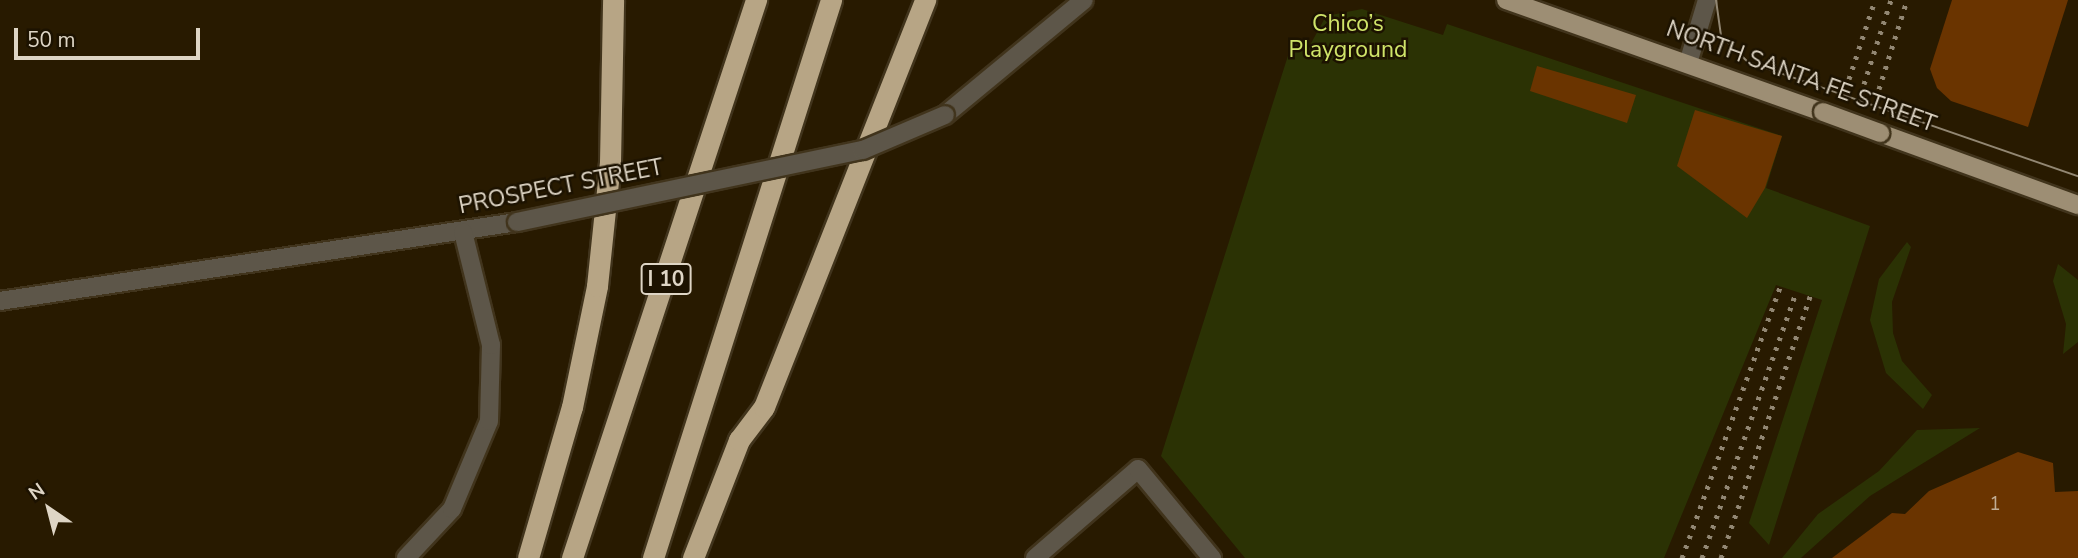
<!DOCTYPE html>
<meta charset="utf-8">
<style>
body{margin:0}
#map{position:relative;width:2078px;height:558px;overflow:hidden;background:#281a00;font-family:"Nunito Sans",sans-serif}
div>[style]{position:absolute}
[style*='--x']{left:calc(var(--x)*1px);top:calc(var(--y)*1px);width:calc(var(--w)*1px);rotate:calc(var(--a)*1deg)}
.green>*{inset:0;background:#2b3204}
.building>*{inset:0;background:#6a3400}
.roads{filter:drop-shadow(2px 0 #41341c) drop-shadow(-2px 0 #41341c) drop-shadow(0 2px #41341c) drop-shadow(0 -2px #41341c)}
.minor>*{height:18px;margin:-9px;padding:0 9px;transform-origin:9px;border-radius:9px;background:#5d5649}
.major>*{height:18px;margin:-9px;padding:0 9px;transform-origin:9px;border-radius:9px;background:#9d8e74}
.highway>*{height:21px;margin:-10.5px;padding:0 10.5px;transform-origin:10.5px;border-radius:10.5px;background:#b7a585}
.tram>*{height:2px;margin:-1px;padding:0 1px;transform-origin:1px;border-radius:1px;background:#928773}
.rail>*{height:5px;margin-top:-2.5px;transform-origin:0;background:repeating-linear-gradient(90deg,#928773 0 3.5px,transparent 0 10.5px)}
.bridges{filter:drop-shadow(2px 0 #41341c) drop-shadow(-2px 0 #41341c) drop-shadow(0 2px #41341c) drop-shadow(0 -2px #41341c)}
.minor-bridge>*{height:18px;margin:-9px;padding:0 9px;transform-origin:9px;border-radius:9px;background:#5d5649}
.major-bridge>*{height:18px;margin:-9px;padding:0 9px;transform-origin:9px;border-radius:9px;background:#9d8e74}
span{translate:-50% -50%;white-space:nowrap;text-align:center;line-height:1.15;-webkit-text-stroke:5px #1c1200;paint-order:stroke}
.number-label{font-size:19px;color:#c1ad94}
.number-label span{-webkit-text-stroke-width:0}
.shield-label span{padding:2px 5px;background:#1c1200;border:2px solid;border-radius:5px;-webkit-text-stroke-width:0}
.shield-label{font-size:21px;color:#ded5c5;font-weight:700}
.park-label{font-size:23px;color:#d0e469}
.street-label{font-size:23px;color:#ded5c5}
.north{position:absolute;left:14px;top:474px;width:70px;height:70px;-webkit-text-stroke:5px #1c1200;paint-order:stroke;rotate:325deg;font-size:19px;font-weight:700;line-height:28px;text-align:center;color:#ded5c5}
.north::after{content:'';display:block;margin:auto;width:24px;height:32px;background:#ded5c5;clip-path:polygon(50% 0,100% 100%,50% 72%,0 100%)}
.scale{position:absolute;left:14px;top:28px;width:186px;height:32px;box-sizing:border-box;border:4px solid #ded5c5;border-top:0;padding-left:9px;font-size:21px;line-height:24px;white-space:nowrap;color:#ded5c5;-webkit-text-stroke:5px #1c1200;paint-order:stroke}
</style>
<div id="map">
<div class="green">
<i style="clip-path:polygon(1362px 9px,1443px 35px,1447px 24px,1782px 136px,1766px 188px,1870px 226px,1769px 545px,1749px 523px,1822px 300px,1776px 285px,1664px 558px,1245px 558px,1161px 456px,1292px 43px,1309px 47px,1326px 16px)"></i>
<i style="clip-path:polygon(1907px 242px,1911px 247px,1892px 302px,1893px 333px,1902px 361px,1932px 395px,1923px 409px,1886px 373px,1870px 320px,1879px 279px)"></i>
<i style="clip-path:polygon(2058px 264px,2078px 280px,2078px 342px,2063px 354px,2066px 324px,2053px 281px)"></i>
<i style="clip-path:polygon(1980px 428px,1870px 496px,1801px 558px,1782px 558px,1818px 514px,1879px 471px,1917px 430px)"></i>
</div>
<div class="building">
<i style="clip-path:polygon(1952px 0,2068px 0,2028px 127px,1951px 101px,1937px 88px,1930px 69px)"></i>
<i style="clip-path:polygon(1537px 66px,1636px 95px,1627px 123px,1530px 91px)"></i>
<i style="clip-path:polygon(1695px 110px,1782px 136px,1765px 188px,1747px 218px,1677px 166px)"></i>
<i style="clip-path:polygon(2018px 452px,2053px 463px,2055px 492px,2078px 491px,2078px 558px,1832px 558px,1892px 513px,1905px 514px,1929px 491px)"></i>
</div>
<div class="roads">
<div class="minor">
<i style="--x:1689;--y:60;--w:63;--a:-73.3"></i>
<i style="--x:945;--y:115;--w:180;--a:-39.6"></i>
<i style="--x:0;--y:301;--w:523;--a:-8.69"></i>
<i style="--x:406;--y:558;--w:67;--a:-46.8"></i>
<i style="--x:452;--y:509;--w:95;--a:-67.2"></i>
<i style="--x:489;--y:421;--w:76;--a:-88.5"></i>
<i style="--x:491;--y:345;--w:116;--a:-103.9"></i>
<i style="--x:1035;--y:558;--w:136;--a:-40.8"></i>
<i style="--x:1138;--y:469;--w:116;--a:50.3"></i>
</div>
<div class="major">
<i style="--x:1506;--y:0;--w:336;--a:19.5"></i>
<i style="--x:1880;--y:133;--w:211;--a:20"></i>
</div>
<div class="highway">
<i style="--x:528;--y:558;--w:157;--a:-73.8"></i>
<i style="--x:572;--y:407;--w:124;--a:-78.3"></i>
<i style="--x:597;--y:286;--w:125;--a:-84"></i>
<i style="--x:610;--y:162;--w:162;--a:-88.9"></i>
<i style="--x:572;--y:558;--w:588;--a:-71.75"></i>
<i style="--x:653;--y:558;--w:586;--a:-72.31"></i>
<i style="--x:693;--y:558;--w:127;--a:-68.7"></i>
<i style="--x:739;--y:440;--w:41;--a:-52.9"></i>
<i style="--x:764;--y:407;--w:438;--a:-68.4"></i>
</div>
</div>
<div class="tram">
<i style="--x:1716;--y:0;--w:36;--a:82"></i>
<i style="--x:1721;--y:36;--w:37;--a:44"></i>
<i style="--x:1748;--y:62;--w:349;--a:19.1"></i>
</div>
<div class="rail">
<i style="--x:1849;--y:79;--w:83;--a:-71.8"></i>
<i style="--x:1864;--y:84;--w:88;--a:-72.2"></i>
<i style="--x:1879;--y:89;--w:93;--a:-72.5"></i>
<i style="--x:1682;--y:558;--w:288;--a:-70.1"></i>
<i style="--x:1702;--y:558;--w:282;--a:-70.5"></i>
<i style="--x:1721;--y:558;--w:277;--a:-71.2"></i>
</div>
<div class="bridges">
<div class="minor-bridge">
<i style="--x:517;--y:222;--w:353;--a:-11.8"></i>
<i style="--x:863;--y:150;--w:89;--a:-23.1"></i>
</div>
<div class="major-bridge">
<i style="--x:1823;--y:112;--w:61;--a:20.2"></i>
</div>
</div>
<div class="number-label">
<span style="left:1995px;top:505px">1</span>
</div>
<div class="shield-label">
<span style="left:666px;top:279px">I 10</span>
</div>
<div class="park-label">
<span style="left:1348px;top:37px">Chico’s<br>Playground</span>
</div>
<div class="street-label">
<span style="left:1801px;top:77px;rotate:20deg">NORTH SANTA FE STREET</span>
<span style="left:561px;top:187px;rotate:-11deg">PROSPECT STREET</span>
</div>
<div class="north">N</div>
<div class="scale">50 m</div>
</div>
